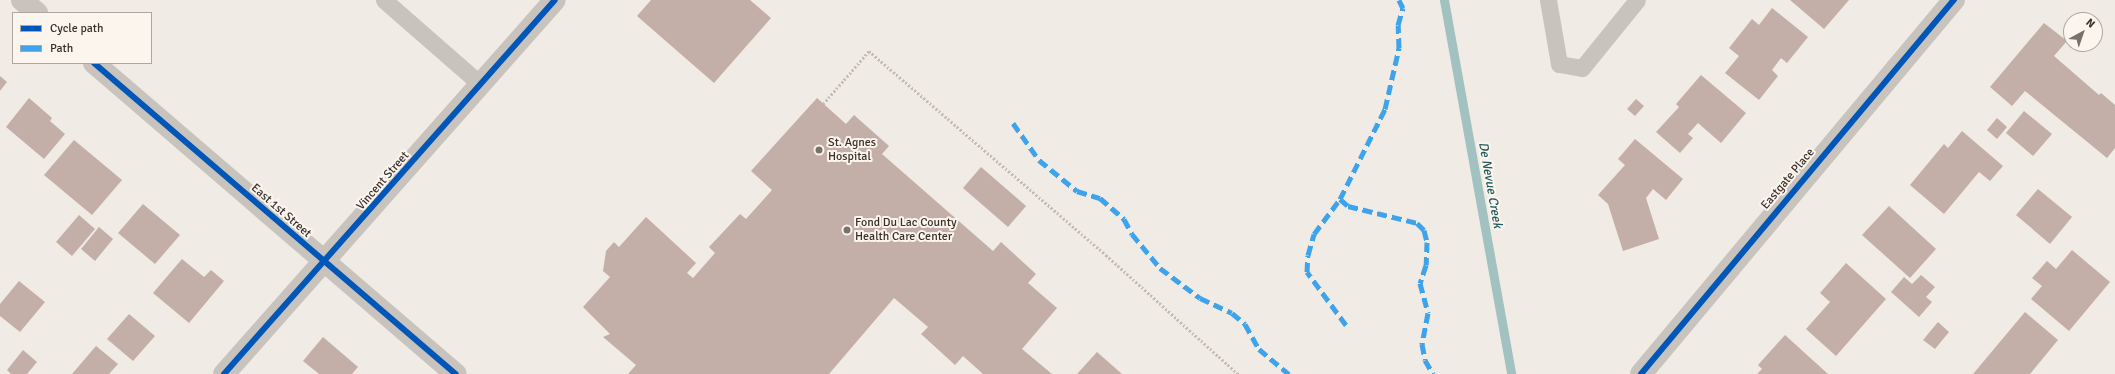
<!DOCTYPE html>
<style>
body{margin:0}
#map{position:relative;width:2115px;height:374px;overflow:hidden;background:#f0ebe5;font-family:Signika,sans-serif}
div>[style]{position:absolute}
[style*='--x']{left:calc(var(--x)*1px);top:calc(var(--y)*1px);width:calc(var(--w)*1px);rotate:calc(var(--a)*1deg)}
.stream>*{height:9px;margin:-4.5px;padding:0 4.5px;transform-origin:4.5px;border-radius:4.5px;background:#a1c2c1}
.building>*{inset:0;background:#c3afa7}
.path>*{height:2.5px;margin-top:-1.25px;transform-origin:0;background:repeating-linear-gradient(90deg,#c2bbb6 0 2px,transparent 0 4px)}
.lane>*{height:17px;margin:-8.5px;padding:0 8.5px;transform-origin:8.5px;border-radius:8.5px;background:#c9c3be}
.street>*{height:22px;margin:-11px;padding:0 11px;transform-origin:11px;border-radius:11px;background:#c9c3be}
.quiet>*{height:5px;margin-top:-2.5px;transform-origin:0;background:repeating-linear-gradient(90deg,#3fa3eb 0 10px,transparent 0 15px)}
.cycleway>*{height:6px;margin:-3px;padding:0 3px;transform-origin:3px;border-radius:3px;background:#0057b8}
.dots>*{width:11px;height:11px;translate:-50% -50%;box-sizing:border-box;border:2px solid #fbf5ee;border-radius:50%}
span{translate:-50% -50%;white-space:nowrap;text-align:center;line-height:1.15;-webkit-text-stroke:4px #fbf5ee;paint-order:stroke}
.poi-label{font-size:12px;color:#3b302b}
.left{translate:0 -50%;text-align:left}
.street-label{font-size:12px;color:#3b302b}
.water-label{font-size:13px;color:#1f5a5e;font-style:italic}
.legend{position:absolute;left:12px;top:12px;width:140px;height:52px;box-sizing:border-box;background:#fbf5ee;border:1px solid #aea6a0;margin:0;padding:5px 7px;list-style:none;font-size:12px;color:#3b302b}
.legend li{display:flex;align-items:center;gap:8px;height:20px}
.legend b{width:20px;border:1px solid #aea6a0}
.north{position:absolute;left:2063px;top:12px;width:40px;height:40px;box-sizing:border-box;background:#fbf5ee;border:1px solid #aea6a0;border-radius:50%;rotate:40deg;font-size:11px;font-weight:700;line-height:16px;text-align:center;color:#3b302b}
.north::after{content:'';display:block;margin:auto;width:14px;height:18px;background:#7a716c;clip-path:polygon(50% 0,100% 100%,50% 72%,0 100%)}
</style>
<div id="map">
<div class="stream">
<i style="--x:1444;--y:0;--w:380;--a:79.8"></i>
</div>
<div class="building">
<i style="clip-path:polygon(651px 0,750px 0,771px 18px,714px 83px,637px 16px)"></i>
<i style="clip-path:polygon(1790px 0,1849px 0,1824px 29px)"></i>
<i style="clip-path:polygon(1772px 8px,1808px 37px,1787px 63px,1781px 58px,1772px 70px,1778px 76px,1759px 100px,1725px 73px,1739px 56px,1729px 48px,1752px 19px,1759px 25px)"></i>
<i style="clip-path:polygon(2044px 23px,2067px 41px,2054px 56px,2099px 95px,2101px 93px,2115px 105px,2115px 148px,2107px 158px,2025px 91px,2012px 106px,1990px 87px)"></i>
<i style="clip-path:polygon(1701px 75px,1746px 113px,1721px 143px,1698px 123px,1688px 134px,1693px 138px,1680px 153px,1656px 132px,1679px 107px,1676px 104px)"></i>
<i style="clip-path:polygon(0 76px,7px 82px,0 91px)"></i>
<i style="clip-path:polygon(29px 98px,52px 118px,50px 121px,65px 134px,44px 159px,6px 127px)"></i>
<i style="clip-path:polygon(817px 98px,846px 124px,854px 115px,889px 146px,882px 154px,993px 251px,1001px 242px,1036px 274px,1028px 283px,1057px 308px,1022px 349px,1052px 374px,983px 374px,963px 356px,955px 365px,921px 334px,928px 327px,894px 298px,829px 374px,628px 374px,636px 365px,603px 337px,610px 334px,583px 307px,610px 277px,603px 271px,606px 251px,614px 242px,619px 247px,646px 217px,696px 263px,687px 273px,693px 278px,715px 253px,709px 247px,740px 214px,746px 219px,772px 190px,751px 171px)"></i>
<i style="clip-path:polygon(1636px 99px,1644px 106px,1635px 116px,1627px 109px)"></i>
<i style="clip-path:polygon(2024px 111px,2052px 134px,2033px 156px,2006px 133px)"></i>
<i style="clip-path:polygon(1997px 118px,2007px 127px,1997px 139px,1987px 130px)"></i>
<i style="clip-path:polygon(1962px 131px,2003px 166px,1990px 181px,1979px 172px,1944px 214px,1910px 185px,1944px 144px,1948px 148px)"></i>
<i style="clip-path:polygon(1635px 139px,1683px 179px,1666px 200px,1653px 189px,1646px 198px,1659px 239px,1623px 251px,1608px 204px,1598px 195px,1625px 165px,1618px 159px)"></i>
<i style="clip-path:polygon(74px 140px,122px 180px,92px 215px,44px 175px)"></i>
<i style="clip-path:polygon(981px 167px,1026px 206px,1008px 227px,963px 188px)"></i>
<i style="clip-path:polygon(2038px 189px,2072px 217px,2050px 244px,2016px 215px)"></i>
<i style="clip-path:polygon(143px 204px,180px 235px,155px 264px,118px 233px)"></i>
<i style="clip-path:polygon(1889px 206px,1936px 249px,1910px 278px,1862px 235px)"></i>
<i style="clip-path:polygon(79px 215px,95px 229px,72px 256px,56px 242px)"></i>
<i style="clip-path:polygon(99px 227px,113px 239px,95px 261px,81px 249px)"></i>
<i style="clip-path:polygon(2072px 250px,2110px 282px,2069px 331px,2031px 299px,2042px 286px,2032px 278px,2047px 261px,2056px 269px)"></i>
<i style="clip-path:polygon(182px 259px,204px 277px,211px 270px,224px 281px,189px 323px,153px 293px)"></i>
<i style="clip-path:polygon(1846px 263px,1886px 299px,1836px 356px,1806px 329px,1830px 302px,1820px 293px)"></i>
<i style="clip-path:polygon(1921px 275px,1935px 287px,1926px 297px,1932px 302px,1919px 317px,1891px 292px,1904px 277px,1912px 284px)"></i>
<i style="clip-path:polygon(19px 281px,45px 302px,20px 332px,0 316px,0 304px)"></i>
<i style="clip-path:polygon(2025px 312px,2058px 340px,2030px 374px,1973px 374px)"></i>
<i style="clip-path:polygon(129px 314px,155px 336px,133px 361px,107px 339px)"></i>
<i style="clip-path:polygon(1938px 322px,1949px 332px,1935px 349px,1923px 340px)"></i>
<i style="clip-path:polygon(1785px 335px,1828px 374px,1757px 374px,1762px 369px,1758px 365px)"></i>
<i style="clip-path:polygon(323px 337px,358px 367px,352px 374px,319px 374px,303px 361px)"></i>
<i style="clip-path:polygon(96px 346px,118px 364px,109px 374px,72px 374px)"></i>
<i style="clip-path:polygon(23px 350px,37px 362px,27px 374px,11px 374px,7px 370px)"></i>
<i style="clip-path:polygon(1097px 352px,1122px 374px,1077px 374px)"></i>
</div>
<div class="path">
<i style="--x:823;--y:104;--w:70;--a:-49"></i>
<i style="--x:869;--y:51;--w:313;--a:40.7"></i>
<i style="--x:1106;--y:255;--w:178;--a:42"></i>
</div>
<div class="lane">
<i style="--x:384;--y:0;--w:129;--a:41.2"></i>
<i style="--x:1548;--y:0;--w:65;--a:80.2"></i>
<i style="--x:1559;--y:64;--w:23;--a:10"></i>
<i style="--x:1582;--y:68;--w:87;--a:-51"></i>
</div>
<div class="street">
<i style="--x:22;--y:0;--w:20;--a:41"></i>
<i style="--x:94;--y:63;--w:477;--a:40.7"></i>
<i style="--x:224;--y:374;--w:499;--a:-48.5"></i>
<i style="--x:1641;--y:374;--w:488;--a:-50.1"></i>
</div>
<div class="quiet">
<i style="--x:1013;--y:123;--w:45;--a:54.9"></i>
<i style="--x:1039;--y:160;--w:49;--a:39.2"></i>
<i style="--x:1077;--y:191;--w:24;--a:17"></i>
<i style="--x:1100;--y:198;--w:32;--a:41"></i>
<i style="--x:1124;--y:219;--w:17;--a:62"></i>
<i style="--x:1132;--y:234;--w:44;--a:50.5"></i>
<i style="--x:1160;--y:268;--w:50;--a:36.9"></i>
<i style="--x:1200;--y:298;--w:35;--a:25"></i>
<i style="--x:1232;--y:313;--w:17;--a:40"></i>
<i style="--x:1245;--y:324;--w:29;--a:61"></i>
<i style="--x:1259;--y:349;--w:39;--a:40"></i>
<i style="--x:1340;--y:199;--w:11;--a:41"></i>
<i style="--x:1348;--y:206;--w:71;--a:13.8"></i>
<i style="--x:1417;--y:223;--w:10;--a:45"></i>
<i style="--x:1424;--y:230;--w:12;--a:76"></i>
<i style="--x:1427;--y:242;--w:23;--a:92"></i>
<i style="--x:1426;--y:265;--w:19;--a:108"></i>
<i style="--x:1420;--y:283;--w:31;--a:75"></i>
<i style="--x:1428;--y:313;--w:32;--a:101"></i>
<i style="--x:1422;--y:344;--w:16;--a:79"></i>
<i style="--x:1425;--y:360;--w:16;--a:60"></i>
<i style="--x:1346;--y:325;--w:66;--a:-126.3"></i>
<i style="--x:1307;--y:272;--w:17;--a:-87"></i>
<i style="--x:1308;--y:255;--w:22;--a:-74"></i>
<i style="--x:1314;--y:234;--w:44;--a:-53.4"></i>
<i style="--x:1340;--y:199;--w:101;--a:-63.4"></i>
<i style="--x:1385;--y:109;--w:63;--a:-77.1"></i>
<i style="--x:1399;--y:48;--w:23;--a:-92"></i>
<i style="--x:1398;--y:25;--w:18;--a:-74"></i>
<i style="--x:1403;--y:8;--w:9;--a:-117"></i>
</div>
<div class="cycleway">
<i style="--x:94;--y:63;--w:477;--a:40.7"></i>
<i style="--x:224;--y:374;--w:499;--a:-48.5"></i>
<i style="--x:1641;--y:374;--w:488;--a:-50.1"></i>
</div>
<div class="dots">
<i style="left:819px;top:150px;background:#7a716c"></i>
<i style="left:847px;top:230px;background:#7a716c"></i>
</div>
<div class="poi-label">
<span class="left" style="left:828px;top:150px">St. Agnes<br>Hospital</span>
<span class="left" style="left:855px;top:230px">Fond Du Lac County<br>Health Care Center</span>
</div>
<div class="street-label">
<span style="left:1788px;top:179px;rotate:-50deg">Eastgate Place</span>
<span style="left:383px;top:181px;rotate:-49deg">Vincent Street</span>
<span style="left:281px;top:211px;rotate:41deg">East 1st Street</span>
</div>
<div class="water-label">
<span style="left:1490px;top:185px;rotate:80deg">De Nevue Creek</span>
</div>
<ul class="legend">
<li><b style="height:5px;background:#0057b8"></b>Cycle path</li>
<li><b style="height:5px;background:#3fa3eb"></b>Path</li>
</ul>
<div class="north">N</div>
</div>
